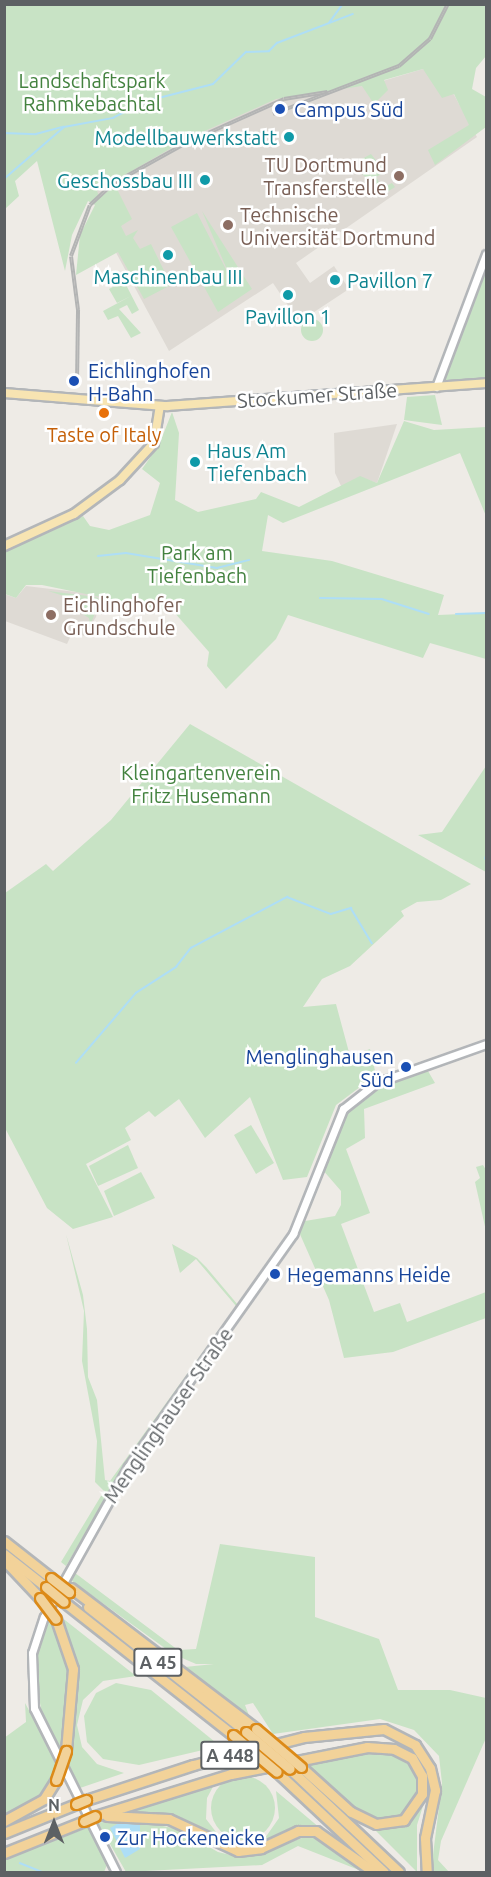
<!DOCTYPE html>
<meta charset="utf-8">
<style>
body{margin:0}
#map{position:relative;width:491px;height:1877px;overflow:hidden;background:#eeebe6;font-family:Ubuntu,sans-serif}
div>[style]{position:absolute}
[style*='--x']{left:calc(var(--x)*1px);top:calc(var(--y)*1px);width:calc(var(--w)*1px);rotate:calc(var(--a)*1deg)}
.education>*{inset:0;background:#dedad4}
.green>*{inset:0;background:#c8e3c5}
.round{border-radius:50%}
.water>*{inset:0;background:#aedef6}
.stream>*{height:1.5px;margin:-0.75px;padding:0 0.75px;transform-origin:0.75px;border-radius:0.75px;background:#aedef6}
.roads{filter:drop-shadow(2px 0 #b3b6b9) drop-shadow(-2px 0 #b3b6b9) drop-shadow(0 2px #b3b6b9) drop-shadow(0 -2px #b3b6b9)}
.minor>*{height:7px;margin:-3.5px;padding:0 3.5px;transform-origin:3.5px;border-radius:3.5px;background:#fff}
.major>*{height:8px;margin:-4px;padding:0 4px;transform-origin:4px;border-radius:4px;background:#f7e4b2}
.highway>*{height:9px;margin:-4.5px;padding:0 4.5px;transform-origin:4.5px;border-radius:4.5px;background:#f2d299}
.rail>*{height:4px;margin-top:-2px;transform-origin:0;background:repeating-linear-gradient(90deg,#fff 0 4.5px,#b3b4b4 0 9px);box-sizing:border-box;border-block:2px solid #b3b4b4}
.bridges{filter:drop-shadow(2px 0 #dc8a18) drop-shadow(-2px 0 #dc8a18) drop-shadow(0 2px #dc8a18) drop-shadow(0 -2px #dc8a18)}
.highway-bridge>*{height:9px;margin:-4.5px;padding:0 4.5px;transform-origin:4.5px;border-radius:4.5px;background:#f2d299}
.dots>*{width:16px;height:16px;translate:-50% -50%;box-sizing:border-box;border:3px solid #fff;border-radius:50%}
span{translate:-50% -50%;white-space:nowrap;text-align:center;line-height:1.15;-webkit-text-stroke:5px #fff;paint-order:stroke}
.shield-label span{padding:2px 4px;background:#fff;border:2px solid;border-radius:4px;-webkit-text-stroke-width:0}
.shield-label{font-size:18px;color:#5d6164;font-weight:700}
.park-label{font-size:20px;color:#43823f}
.transit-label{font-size:20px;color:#164399}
.left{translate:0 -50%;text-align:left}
.right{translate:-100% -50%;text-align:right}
.culture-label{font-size:20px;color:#0d838f}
.education-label{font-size:20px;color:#785e54}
.street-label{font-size:20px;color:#5d6164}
.food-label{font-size:20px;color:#c56008}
.frame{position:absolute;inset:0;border:6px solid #5d6164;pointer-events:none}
.north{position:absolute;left:24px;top:1793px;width:60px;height:60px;-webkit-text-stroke:4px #fff;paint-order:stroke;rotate:0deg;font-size:16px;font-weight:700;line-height:24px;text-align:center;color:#5d6164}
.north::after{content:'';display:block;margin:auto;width:21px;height:27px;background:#5d6164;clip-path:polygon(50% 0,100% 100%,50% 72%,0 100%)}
</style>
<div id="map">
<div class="education">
<i style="clip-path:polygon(423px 69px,453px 93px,477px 137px,296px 263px,310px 283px,334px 266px,349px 289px,299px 322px,273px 283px,169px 351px,113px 247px,88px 185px,298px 87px,366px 86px)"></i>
<i style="clip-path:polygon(397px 424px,377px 483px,360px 477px,342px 488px,335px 473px,334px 433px)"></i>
<i style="clip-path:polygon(26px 586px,101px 595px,96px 617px,84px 636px,73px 631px,67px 644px,5px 621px,4px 594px,16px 598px)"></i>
</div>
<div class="green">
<i style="clip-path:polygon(5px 5px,486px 5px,486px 56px,476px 68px,472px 89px,486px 97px,486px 127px,435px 165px,428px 150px,469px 125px,454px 94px,442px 98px,423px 69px,384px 80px,388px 90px,374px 104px,362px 86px,276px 99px,187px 139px,97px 191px,100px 198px,115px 185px,132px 219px,121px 226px,126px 236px,138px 230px,133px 238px,140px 249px,151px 244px,171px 285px,144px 299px,118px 252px,76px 275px,80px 235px,95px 205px,88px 201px,72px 235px,65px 271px,37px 161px,15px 181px,19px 196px,5px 209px)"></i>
<i style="clip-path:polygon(371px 154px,385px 172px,376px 177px,382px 188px,392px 183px,395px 187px,384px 194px,362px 174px,360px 160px)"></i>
<i style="clip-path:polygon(202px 211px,252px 289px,218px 312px,171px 227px,197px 213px,231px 279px)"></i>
<i style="clip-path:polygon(478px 272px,486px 275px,486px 379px,436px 387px)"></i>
<i style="clip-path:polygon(124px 281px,139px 310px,132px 314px,127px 305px,119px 309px,141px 333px,131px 338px,118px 316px,108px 320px,103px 311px,131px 296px,117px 303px,109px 289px)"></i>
<i class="round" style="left:301px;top:319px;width:22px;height:22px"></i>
<i style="clip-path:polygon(435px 395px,442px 425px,404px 420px,407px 397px)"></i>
<i style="clip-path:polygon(172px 412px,179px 433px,175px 500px,198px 512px,256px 499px,261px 492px,299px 507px,360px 476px,377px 483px,404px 421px,434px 430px,486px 427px,486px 516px,460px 453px,283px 523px,268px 515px,262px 551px,332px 561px,444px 595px,438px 615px,486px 613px,486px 659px,430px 643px,423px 658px,288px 615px,276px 639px,226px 689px,207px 666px,209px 652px,174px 612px,42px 585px,26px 585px,16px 598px,5px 594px,5px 552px,83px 516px,90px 526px,109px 530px,150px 515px,160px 483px,142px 469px,159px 445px)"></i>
<i style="clip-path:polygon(48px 591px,96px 597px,100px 600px,90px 626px,89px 618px,73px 608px,82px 606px,80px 601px)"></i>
<i style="clip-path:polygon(190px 724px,471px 884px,441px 900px,417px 902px,401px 911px,404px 916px,350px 966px,322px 979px,303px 1007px,336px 1004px,350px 1056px,370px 1049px,376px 1075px,336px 1105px,307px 1177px,283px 1180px,250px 1097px,205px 1138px,179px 1099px,155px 1117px,149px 1111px,125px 1128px,131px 1140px,86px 1164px,113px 1217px,73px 1229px,47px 1208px,5px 1128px,5px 893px,46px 864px,53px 871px,111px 820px)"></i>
<i style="clip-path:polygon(486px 766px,486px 872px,418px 835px,442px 832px)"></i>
<i style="clip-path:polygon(428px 1071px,435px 1083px,364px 1109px,365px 1138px,346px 1149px,370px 1213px,341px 1224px,374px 1312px,400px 1303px,407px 1322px,486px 1292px,486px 1318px,393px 1352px,344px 1358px,329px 1300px,299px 1232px,305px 1221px,335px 1216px,341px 1205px,341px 1191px,322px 1169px,345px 1112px,378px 1087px)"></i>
<i style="clip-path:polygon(251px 1125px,274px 1163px,256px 1174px,234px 1135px)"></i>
<i style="clip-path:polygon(128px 1145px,138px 1168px,98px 1186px,89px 1166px)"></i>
<i style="clip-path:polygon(483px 1165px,486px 1170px,486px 1231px,475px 1182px,480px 1178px,476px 1167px)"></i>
<i style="clip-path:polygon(141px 1172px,155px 1198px,114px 1216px,104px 1191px)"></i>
<i style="clip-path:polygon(66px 1234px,83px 1295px,87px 1329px,88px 1377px,97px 1400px,105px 1480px,110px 1481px,236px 1306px,196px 1259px,180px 1273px,172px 1244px,197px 1258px,206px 1267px,238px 1305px,131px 1456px,66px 1566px,61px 1562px,104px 1491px,95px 1482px,97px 1441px,82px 1361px,84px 1311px)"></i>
<i style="clip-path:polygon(220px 1544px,315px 1557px,315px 1617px,379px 1639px,398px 1690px,450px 1690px,486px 1698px,486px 1738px,441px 1841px,438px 1860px,449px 1872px,434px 1872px,432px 1863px,442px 1783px,439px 1756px,414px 1730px,380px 1719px,273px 1734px,253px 1703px,245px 1705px,250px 1718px,185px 1667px,214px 1664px,196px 1664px,173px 1654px,72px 1581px,75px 1573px,178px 1650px,196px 1649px)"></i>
<i style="clip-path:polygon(56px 1613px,136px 1676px,103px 1681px,83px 1700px,77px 1725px,82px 1747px,97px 1764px,124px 1773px,80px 1788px,68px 1765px,77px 1674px)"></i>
<i style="clip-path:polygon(50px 1616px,70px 1663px,61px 1753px,42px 1714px,36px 1681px,37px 1644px)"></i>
<i style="clip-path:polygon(116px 1683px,151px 1690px,220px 1746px,139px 1765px,103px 1759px,87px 1742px,84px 1716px,96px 1693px)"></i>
<i style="clip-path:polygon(25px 1703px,56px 1760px,54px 1777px,40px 1796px,4px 1817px,4px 1738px,26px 1722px)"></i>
<i style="clip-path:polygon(366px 1750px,394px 1753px,416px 1771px,419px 1792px,401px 1816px,376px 1820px,364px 1815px,304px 1761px)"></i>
<i class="round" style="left:211px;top:1776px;width:64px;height:64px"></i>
<i style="clip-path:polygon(215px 1783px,207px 1798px,206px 1819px,223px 1841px,246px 1846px,265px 1838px,279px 1818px,276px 1791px,320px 1828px,240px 1849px,162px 1814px,119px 1813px)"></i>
<i style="clip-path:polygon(429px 1787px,417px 1825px,417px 1872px,371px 1826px,408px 1820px)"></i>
<i style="clip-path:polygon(122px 1818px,178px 1829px,218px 1852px,243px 1858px,311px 1835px,364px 1872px,298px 1846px,262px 1865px,126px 1872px,98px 1823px)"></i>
<i style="clip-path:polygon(89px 1827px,107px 1865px,104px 1872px,5px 1872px,5px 1860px)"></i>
</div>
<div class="water">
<i style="clip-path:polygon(121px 1822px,140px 1823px,140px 1849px,125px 1858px,110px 1828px)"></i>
</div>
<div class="stream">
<i style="--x:329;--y:23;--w:24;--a:-54"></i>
<i style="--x:4;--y:133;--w:32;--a:2"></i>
<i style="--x:36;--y:134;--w:28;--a:-15"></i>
<i style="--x:4;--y:179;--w:79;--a:-40.9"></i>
<i style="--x:64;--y:127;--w:50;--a:-10.4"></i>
<i style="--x:113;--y:118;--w:38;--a:-27"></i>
<i style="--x:147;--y:101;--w:68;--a:-14.4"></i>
<i style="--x:213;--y:84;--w:46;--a:-44.1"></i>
<i style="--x:246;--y:52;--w:23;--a:-2"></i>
<i style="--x:269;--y:51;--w:11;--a:-45"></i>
<i style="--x:277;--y:43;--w:81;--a:-20.9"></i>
<i style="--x:98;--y:556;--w:28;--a:-6"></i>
<i style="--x:126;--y:553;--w:92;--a:9.4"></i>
<i style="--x:217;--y:568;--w:33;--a:-14"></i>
<i style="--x:320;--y:598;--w:62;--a:0.9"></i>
<i style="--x:382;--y:599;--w:49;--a:17.7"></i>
<i style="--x:456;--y:614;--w:30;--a:-2"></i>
<i style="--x:485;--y:859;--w:3;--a:-72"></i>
<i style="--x:76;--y:1063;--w:92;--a:-49.4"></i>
<i style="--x:136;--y:993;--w:48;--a:-33"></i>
<i style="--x:176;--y:967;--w:24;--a:-52"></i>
<i style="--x:191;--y:948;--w:109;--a:-28"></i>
<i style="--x:287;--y:897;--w:47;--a:21.1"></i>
<i style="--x:331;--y:914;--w:21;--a:-17"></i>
<i style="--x:351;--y:908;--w:41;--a:59"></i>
<i style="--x:20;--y:1863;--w:24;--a:22"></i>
</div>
<div class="roads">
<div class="minor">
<i style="--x:436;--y:387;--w:142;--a:-69.4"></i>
<i style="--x:116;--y:1872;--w:183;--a:-116.6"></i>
<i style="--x:34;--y:1708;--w:55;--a:-92.1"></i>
<i style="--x:32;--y:1653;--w:38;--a:-72"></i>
<i style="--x:44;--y:1617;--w:172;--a:-60.8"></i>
<i style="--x:128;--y:1467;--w:286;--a:-54.7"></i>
<i style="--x:293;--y:1234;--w:135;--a:-68.2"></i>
<i style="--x:343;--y:1109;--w:42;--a:-38.2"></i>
<i style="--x:376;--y:1083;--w:117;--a:-19.5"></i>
</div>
<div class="major">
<i style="--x:4;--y:393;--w:164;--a:4.6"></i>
<i style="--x:167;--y:406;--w:320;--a:-4.1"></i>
<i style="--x:4;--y:546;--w:77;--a:-24.6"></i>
<i style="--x:74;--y:514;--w:57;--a:-36.5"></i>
<i style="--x:120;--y:480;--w:50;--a:-47.4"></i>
<i style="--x:154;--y:443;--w:37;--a:-81"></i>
</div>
<div class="highway">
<i style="--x:4;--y:1541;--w:60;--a:38.2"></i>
<i style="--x:4;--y:1554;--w:53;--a:38.2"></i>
<i style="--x:6;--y:1562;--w:50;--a:46.6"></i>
<i style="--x:71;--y:1588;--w:233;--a:37.3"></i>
<i style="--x:64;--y:1602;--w:215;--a:38.2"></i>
<i style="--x:88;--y:1607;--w:201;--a:38.3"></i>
<i style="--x:56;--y:1619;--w:53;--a:71.2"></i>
<i style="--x:73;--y:1669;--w:82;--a:94.9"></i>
<i style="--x:290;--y:1769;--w:150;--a:43.4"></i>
<i style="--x:277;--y:1772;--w:146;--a:43.1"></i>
<i style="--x:86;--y:1800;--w:113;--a:-18.1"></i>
<i style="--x:193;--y:1765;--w:114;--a:-14.2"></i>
<i style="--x:304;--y:1737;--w:80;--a:-5.7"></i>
<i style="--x:384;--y:1729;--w:35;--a:27"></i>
<i style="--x:415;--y:1745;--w:27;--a:57"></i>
<i style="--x:430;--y:1768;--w:23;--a:77"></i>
<i style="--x:435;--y:1790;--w:49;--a:101.8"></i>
<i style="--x:425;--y:1838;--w:34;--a:87"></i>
<i style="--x:95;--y:1816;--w:142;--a:-17.2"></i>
<i style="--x:231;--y:1774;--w:139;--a:-11.2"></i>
<i style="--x:367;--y:1747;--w:27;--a:4"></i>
<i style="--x:394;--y:1749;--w:20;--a:27"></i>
<i style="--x:412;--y:1758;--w:21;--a:61"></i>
<i style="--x:422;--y:1776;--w:18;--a:90"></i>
<i style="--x:422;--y:1794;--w:32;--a:125"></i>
<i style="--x:404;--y:1820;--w:28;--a:172"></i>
<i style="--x:376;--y:1824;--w:28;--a:-154"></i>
<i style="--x:351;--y:1812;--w:67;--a:-138"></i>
<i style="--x:107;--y:1816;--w:62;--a:2.8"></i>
<i style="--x:169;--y:1819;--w:76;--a:24.9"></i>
<i style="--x:238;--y:1851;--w:23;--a:-7"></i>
<i style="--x:261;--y:1848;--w:41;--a:-24.7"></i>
<i style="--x:298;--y:1831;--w:18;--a:0"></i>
<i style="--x:316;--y:1831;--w:71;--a:35.3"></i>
<i style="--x:4;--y:1821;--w:46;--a:-28.8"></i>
<i style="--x:44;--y:1799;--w:22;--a:-58"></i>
<i style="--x:4;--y:1833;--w:78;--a:-21.9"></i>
<i style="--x:4;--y:1853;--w:86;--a:-21.8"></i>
</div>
</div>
<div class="rail">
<i style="--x:273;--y:114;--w:135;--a:-20.9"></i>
<i style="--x:399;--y:66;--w:41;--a:-41.1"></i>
<i style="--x:430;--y:39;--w:39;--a:-63"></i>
<i style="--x:77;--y:384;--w:74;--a:-89.2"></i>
<i style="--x:78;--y:310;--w:54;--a:-97.4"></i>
<i style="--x:71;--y:256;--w:54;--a:-69.6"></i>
<i style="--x:90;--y:205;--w:33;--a:-43"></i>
<i style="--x:114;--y:183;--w:85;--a:-29"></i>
<i style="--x:188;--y:142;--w:105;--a:-24.1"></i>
<i style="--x:284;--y:99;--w:44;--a:-9.2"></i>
</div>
<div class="bridges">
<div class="highway-bridge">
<i style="--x:51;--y:1578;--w:23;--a:38"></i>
<i style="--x:46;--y:1587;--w:23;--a:40"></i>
<i style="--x:40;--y:1598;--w:26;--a:53"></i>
<i style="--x:256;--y:1729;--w:59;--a:40.2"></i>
<i style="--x:246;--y:1732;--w:57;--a:40.1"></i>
<i style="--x:233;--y:1735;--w:57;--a:40.1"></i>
<i style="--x:56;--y:1780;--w:31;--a:-71"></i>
<i style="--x:76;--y:1804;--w:11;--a:-22"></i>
<i style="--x:84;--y:1821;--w:12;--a:-24"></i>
</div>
</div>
<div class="dots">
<i style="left:280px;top:109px;background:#1a4fb4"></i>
<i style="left:289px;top:137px;background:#0f9aa8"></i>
<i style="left:399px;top:176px;background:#8d6e63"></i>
<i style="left:205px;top:180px;background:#0f9aa8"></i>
<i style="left:228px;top:225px;background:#8d6e63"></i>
<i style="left:168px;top:255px;background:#0f9aa8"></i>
<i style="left:335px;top:280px;background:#0f9aa8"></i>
<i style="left:288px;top:295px;background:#0f9aa8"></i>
<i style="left:74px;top:381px;background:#1a4fb4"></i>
<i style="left:104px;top:413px;background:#e8710a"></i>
<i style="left:195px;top:462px;background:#0f9aa8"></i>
<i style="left:51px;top:615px;background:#8d6e63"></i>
<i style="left:406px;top:1067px;background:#1a4fb4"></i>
<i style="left:275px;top:1274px;background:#1a4fb4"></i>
<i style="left:105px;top:1837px;background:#1a4fb4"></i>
</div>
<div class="shield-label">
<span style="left:158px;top:1662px">A 45</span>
<span style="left:230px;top:1755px">A 448</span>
</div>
<div class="park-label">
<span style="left:92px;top:92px">Landschaftspark<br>Rahmkebachtal</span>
<span style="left:197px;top:564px">Park am<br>Tiefenbach</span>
<span style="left:201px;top:784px">Kleingartenverein<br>Fritz Husemann</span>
</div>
<div class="transit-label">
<span class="left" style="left:294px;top:109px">Campus Süd</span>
<span class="left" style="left:88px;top:382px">Eichlinghofen<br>H-Bahn</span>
<span class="right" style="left:394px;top:1068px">Menglinghausen<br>Süd</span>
<span class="left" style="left:287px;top:1274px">Hegemanns Heide</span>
<span class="left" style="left:117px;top:1837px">Zur Hockeneicke</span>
</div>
<div class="culture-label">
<span class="right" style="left:277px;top:137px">Modellbauwerkstatt</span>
<span class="right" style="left:193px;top:180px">Geschossbau III</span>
<span style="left:168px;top:276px">Maschinenbau III</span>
<span class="left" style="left:347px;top:280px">Pavillon 7</span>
<span style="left:288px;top:316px">Pavillon 1</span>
<span class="left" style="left:207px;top:462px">Haus Am<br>Tiefenbach</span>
</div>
<div class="education-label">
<span class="right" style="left:387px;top:176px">TU Dortmund<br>Transferstelle</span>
<span class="left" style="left:240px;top:226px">Technische<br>Universität Dortmund</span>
<span class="left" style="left:63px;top:616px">Eichlinghofer<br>Grundschule</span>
</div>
<div class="street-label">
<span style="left:317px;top:395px;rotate:-4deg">Stockumer Straße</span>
<span style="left:168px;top:1415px;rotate:-55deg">Menglinghauser Straße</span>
</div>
<div class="food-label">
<span style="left:104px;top:434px">Taste of Italy</span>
</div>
<div class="frame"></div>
<div class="north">N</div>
</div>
